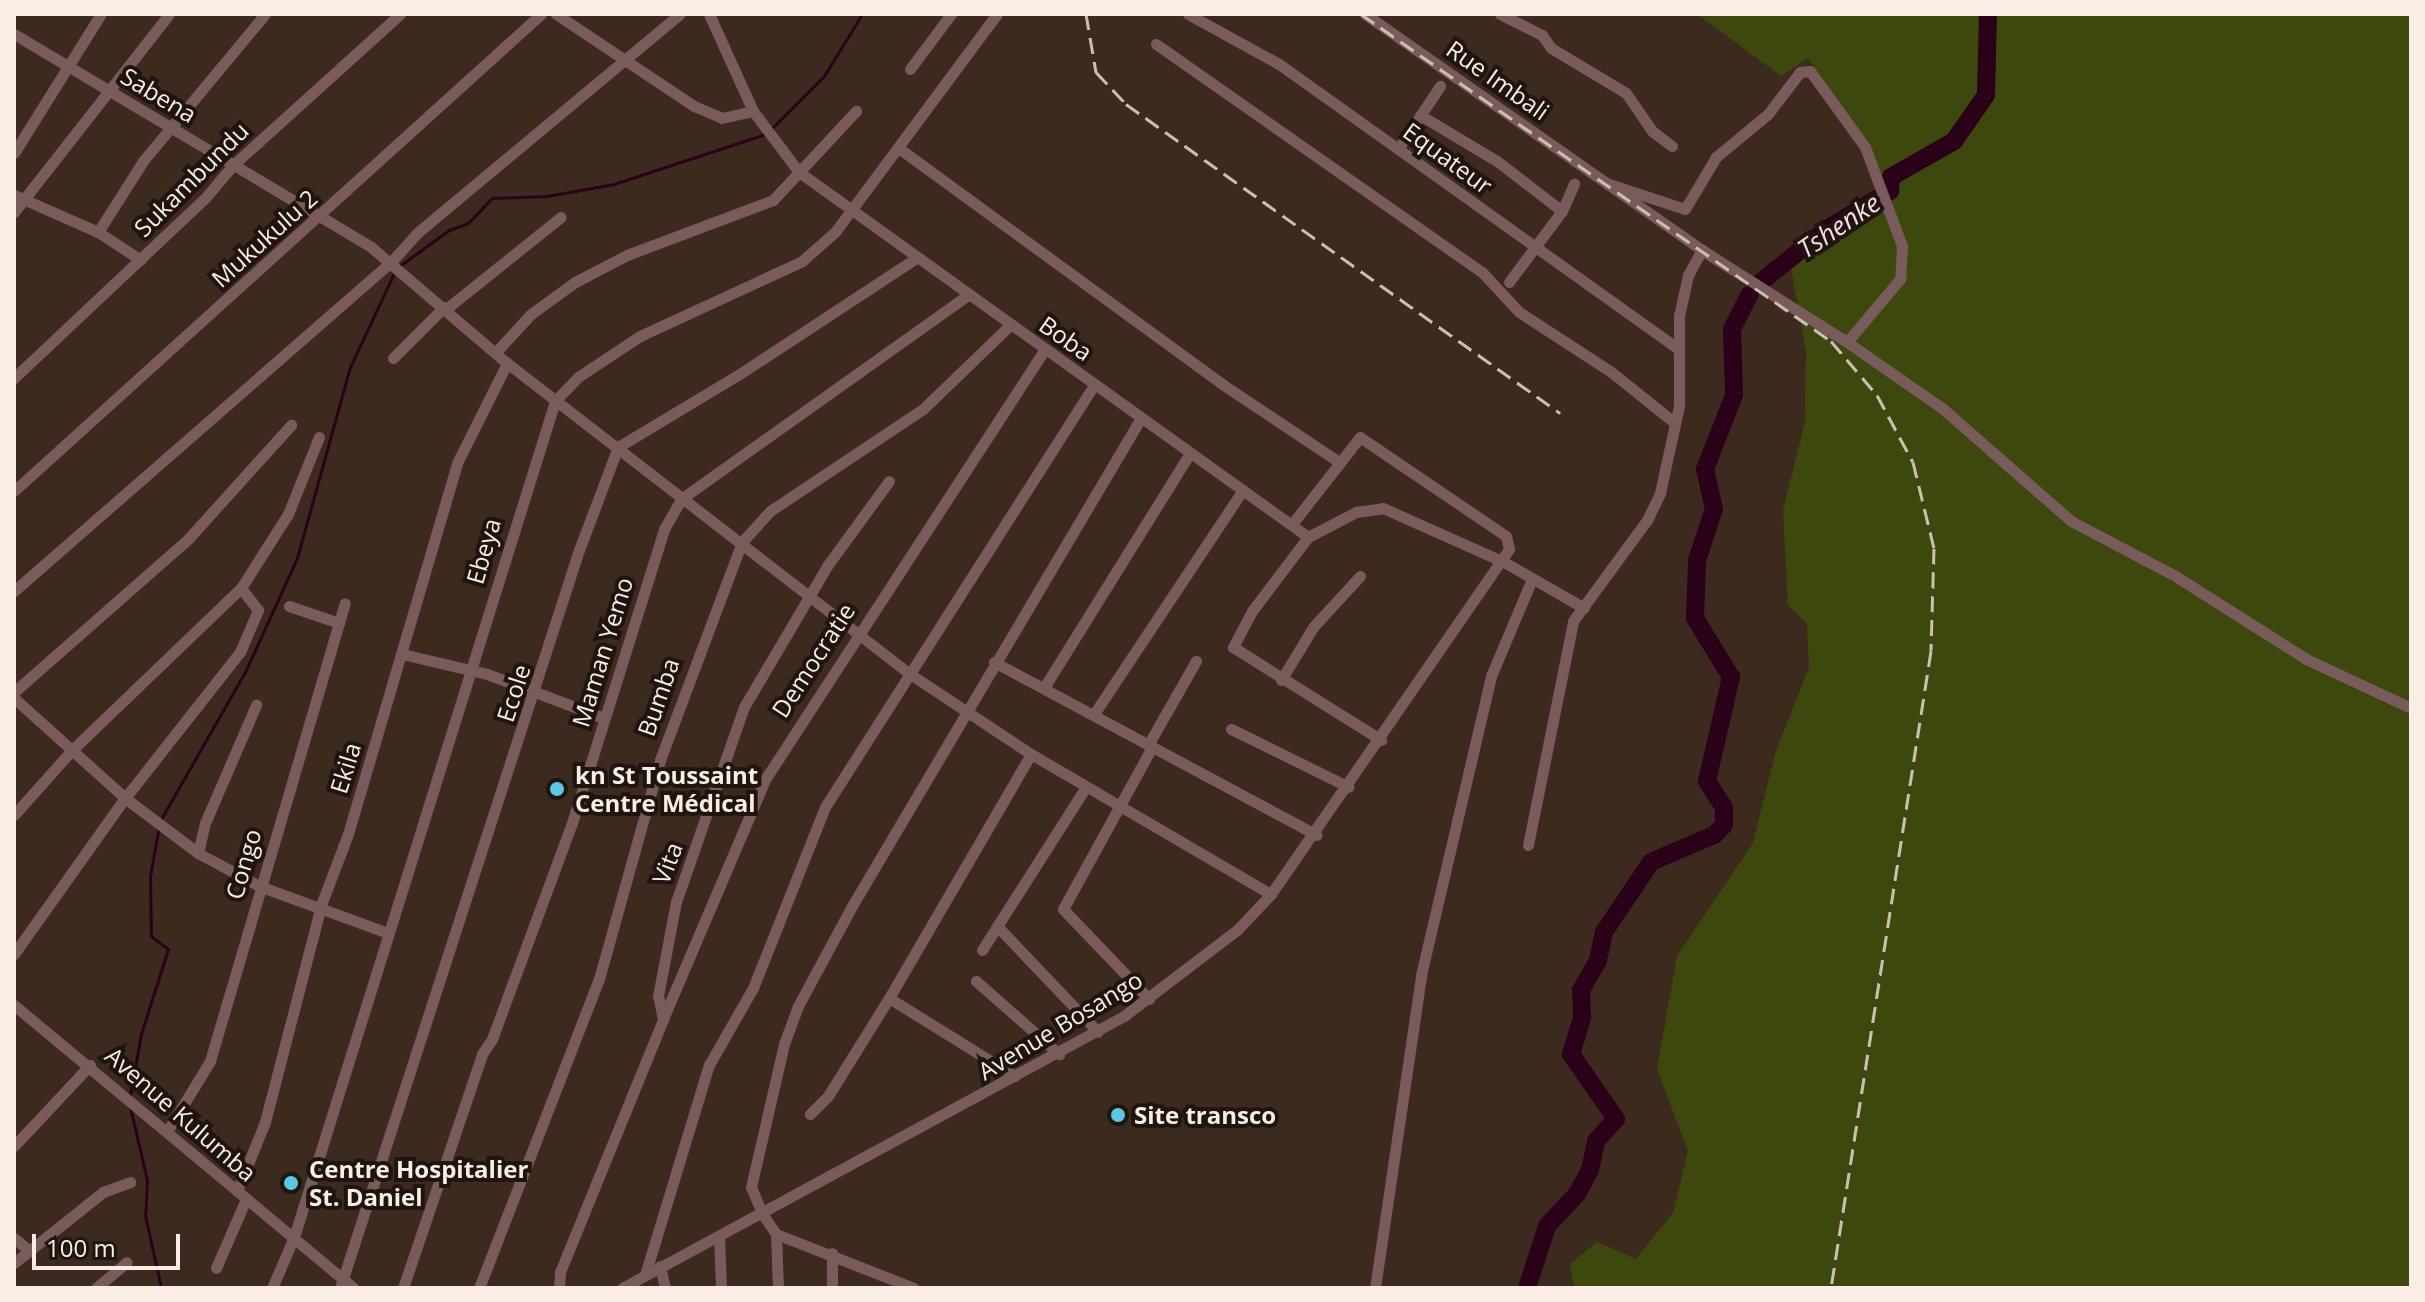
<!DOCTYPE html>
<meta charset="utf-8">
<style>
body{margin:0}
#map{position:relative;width:2425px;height:1302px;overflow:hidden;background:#3d2a1e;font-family:"Open Sans",sans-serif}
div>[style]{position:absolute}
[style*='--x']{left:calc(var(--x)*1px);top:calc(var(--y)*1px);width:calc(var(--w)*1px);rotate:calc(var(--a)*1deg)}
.green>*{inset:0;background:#3d480c}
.stream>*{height:3px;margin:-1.5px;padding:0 1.5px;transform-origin:1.5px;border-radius:1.5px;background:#2b0019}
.river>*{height:18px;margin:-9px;padding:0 9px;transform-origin:9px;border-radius:9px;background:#2b0019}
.minor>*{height:11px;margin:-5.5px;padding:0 5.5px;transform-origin:5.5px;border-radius:5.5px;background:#785b5a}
.rail>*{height:3px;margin-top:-1.5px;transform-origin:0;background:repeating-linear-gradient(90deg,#ccbeb5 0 16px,transparent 0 24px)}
.dots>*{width:22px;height:22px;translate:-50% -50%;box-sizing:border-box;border:4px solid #1e150f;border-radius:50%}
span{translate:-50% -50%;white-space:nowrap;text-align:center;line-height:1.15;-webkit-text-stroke:8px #1e150f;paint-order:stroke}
.street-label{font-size:24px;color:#faede5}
.poi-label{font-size:24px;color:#faede5;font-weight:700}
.left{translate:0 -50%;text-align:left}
.water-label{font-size:26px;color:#fbd7e8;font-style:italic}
.frame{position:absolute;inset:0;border:16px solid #faede5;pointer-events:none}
.scale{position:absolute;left:32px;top:1234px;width:148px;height:36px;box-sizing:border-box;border:4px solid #faede5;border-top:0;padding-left:10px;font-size:24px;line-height:28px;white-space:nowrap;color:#faede5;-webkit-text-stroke:6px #1e150f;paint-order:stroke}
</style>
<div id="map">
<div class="green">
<i style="clip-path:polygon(1697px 14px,2411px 14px,2411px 1288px,1574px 1288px,1570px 1264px,1597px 1242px,1636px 1259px,1673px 1213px,1688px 1151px,1657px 1069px,1677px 956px,1753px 843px,1776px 751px,1809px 667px,1807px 624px,1788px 605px,1783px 510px,1805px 422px,1806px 352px,1790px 263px,1876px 199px,1872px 150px,1808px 58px,1781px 76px)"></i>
</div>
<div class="stream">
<i style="--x:771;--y:129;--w:75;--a:-45"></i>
<i style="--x:824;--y:76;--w:73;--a:-58.5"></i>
<i style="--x:398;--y:267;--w:63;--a:-36"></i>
<i style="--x:449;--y:230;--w:20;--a:-20"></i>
<i style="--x:468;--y:223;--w:35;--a:-46"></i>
<i style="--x:492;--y:198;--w:55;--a:-2.1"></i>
<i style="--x:547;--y:196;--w:68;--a:-10.2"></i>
<i style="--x:614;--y:184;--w:159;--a:-18.3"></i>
<i style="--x:161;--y:819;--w:169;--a:-60.3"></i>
<i style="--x:245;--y:672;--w:125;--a:-65.5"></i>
<i style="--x:297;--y:558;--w:198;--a:-74.5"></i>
<i style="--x:350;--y:367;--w:104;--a:-64.9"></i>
<i style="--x:130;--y:1095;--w:62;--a:-79.8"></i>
<i style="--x:141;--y:1034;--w:89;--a:-72.4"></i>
<i style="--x:168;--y:949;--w:21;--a:-143"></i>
<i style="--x:151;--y:936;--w:60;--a:-91"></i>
<i style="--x:150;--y:876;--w:51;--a:-79.8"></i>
<i style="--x:130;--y:1107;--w:75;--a:76.9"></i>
<i style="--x:147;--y:1180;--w:35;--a:93"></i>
<i style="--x:145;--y:1215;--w:75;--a:77.6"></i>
</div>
<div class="river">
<i style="--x:1762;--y:281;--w:83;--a:-38.7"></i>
<i style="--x:1827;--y:229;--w:74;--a:-31.1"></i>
<i style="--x:1890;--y:191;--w:14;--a:-86"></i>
<i style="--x:1891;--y:177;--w:73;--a:-29.7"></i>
<i style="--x:1954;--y:141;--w:56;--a:-55.2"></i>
<i style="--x:1986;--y:95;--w:81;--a:-88.6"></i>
<i style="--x:1527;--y:1288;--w:65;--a:-72.1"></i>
<i style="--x:1547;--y:1226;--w:44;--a:-46.8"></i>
<i style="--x:1577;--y:1194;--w:27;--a:-62"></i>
<i style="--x:1590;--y:1170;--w:30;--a:-78"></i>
<i style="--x:1596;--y:1141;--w:30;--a:-48"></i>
<i style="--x:1616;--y:1119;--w:79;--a:-124.7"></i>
<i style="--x:1571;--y:1054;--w:39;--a:-73"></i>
<i style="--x:1582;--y:1017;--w:27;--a:-92"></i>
<i style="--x:1581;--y:990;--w:34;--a:-60"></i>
<i style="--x:1598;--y:960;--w:29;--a:-78"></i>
<i style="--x:1604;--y:932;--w:84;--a:-56.1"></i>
<i style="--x:1651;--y:862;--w:69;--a:-23.2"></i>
<i style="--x:1714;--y:835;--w:14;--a:-45"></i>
<i style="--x:1724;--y:825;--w:17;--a:-90"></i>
<i style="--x:1724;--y:808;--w:32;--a:-122"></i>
<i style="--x:1707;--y:781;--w:107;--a:-77"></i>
<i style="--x:1731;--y:677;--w:69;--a:-121.4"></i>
<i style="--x:1695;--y:618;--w:58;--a:-88"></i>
<i style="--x:1697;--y:560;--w:54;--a:-71.6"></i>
<i style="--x:1714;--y:509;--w:41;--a:-102.7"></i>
<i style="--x:1705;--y:469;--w:79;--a:-68.6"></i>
<i style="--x:1734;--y:395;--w:66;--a:-91.7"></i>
<i style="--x:1732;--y:329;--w:39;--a:-63"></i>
</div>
<div class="minor">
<i style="--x:556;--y:14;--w:166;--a:33.7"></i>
<i style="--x:694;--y:106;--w:30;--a:23"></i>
<i style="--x:722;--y:118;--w:32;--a:-13"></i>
<i style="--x:753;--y:111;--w:76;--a:53"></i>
<i style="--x:799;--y:172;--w:626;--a:35.64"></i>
<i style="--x:1308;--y:537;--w:54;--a:-27.5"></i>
<i style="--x:1356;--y:512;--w:27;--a:-8"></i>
<i style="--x:1383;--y:508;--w:133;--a:24.1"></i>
<i style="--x:1504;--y:562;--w:92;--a:29.9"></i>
<i style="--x:709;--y:14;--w:107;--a:65.6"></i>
<i style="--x:1188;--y:14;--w:104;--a:28.8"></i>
<i style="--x:1279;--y:64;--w:489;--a:35.5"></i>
<i style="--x:1365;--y:14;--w:411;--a:35"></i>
<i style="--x:1702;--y:250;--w:172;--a:32.4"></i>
<i style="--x:1500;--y:14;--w:47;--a:26.6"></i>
<i style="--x:1542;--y:35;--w:16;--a:55"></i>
<i style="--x:1551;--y:48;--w:87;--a:31"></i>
<i style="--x:1626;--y:93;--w:46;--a:55.6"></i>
<i style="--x:1652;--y:131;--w:25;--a:37"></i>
<i style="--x:14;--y:34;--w:416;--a:30.8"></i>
<i style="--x:371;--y:247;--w:179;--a:40.5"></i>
<i style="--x:507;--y:363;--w:509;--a:37.66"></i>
<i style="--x:910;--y:674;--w:145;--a:33.5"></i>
<i style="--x:1031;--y:754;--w:278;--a:30.3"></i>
<i style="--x:1156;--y:44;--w:398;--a:35"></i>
<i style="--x:1482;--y:272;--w:54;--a:47.2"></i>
<i style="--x:1519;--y:312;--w:108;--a:33"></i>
<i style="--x:1610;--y:371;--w:83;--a:38.7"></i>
<i style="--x:910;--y:69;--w:69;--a:-53.3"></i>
<i style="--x:1420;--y:115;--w:90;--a:30.9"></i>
<i style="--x:1497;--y:161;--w:82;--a:37.6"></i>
<i style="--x:900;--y:149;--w:399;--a:36.1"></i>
<i style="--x:1222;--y:384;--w:141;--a:33.7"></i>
<i style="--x:1398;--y:149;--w:76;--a:-56.3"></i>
<i style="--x:14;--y:153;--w:164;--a:-58"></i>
<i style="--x:1606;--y:183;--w:83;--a:18.2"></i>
<i style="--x:1685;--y:209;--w:61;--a:-59.2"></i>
<i style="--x:1716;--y:157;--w:67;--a:-39.6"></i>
<i style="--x:1768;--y:114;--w:53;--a:-52.7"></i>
<i style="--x:1800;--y:72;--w:10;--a:-6"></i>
<i style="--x:1810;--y:71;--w:94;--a:54.1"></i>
<i style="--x:1865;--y:147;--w:106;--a:69.5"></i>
<i style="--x:1902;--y:246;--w:33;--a:93"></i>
<i style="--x:1900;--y:279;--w:82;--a:130.1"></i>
<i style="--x:1847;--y:342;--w:116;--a:34.8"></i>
<i style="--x:1942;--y:408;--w:171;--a:41.2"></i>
<i style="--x:2071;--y:521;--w:120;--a:27.8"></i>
<i style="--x:2177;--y:577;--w:153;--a:32.4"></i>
<i style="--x:2306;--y:659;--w:116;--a:25"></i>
<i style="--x:14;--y:195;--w:92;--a:23.8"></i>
<i style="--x:98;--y:232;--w:51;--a:33.1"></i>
<i style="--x:14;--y:212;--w:251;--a:-51.9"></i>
<i style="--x:98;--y:232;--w:84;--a:-57.6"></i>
<i style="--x:143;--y:161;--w:191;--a:-50.3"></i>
<i style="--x:1509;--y:282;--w:89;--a:-53.3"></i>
<i style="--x:1562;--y:211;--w:30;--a:-66"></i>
<i style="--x:446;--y:309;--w:147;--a:-38.7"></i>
<i style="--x:496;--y:352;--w:52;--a:-47.4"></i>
<i style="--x:531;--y:314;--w:54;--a:-36"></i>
<i style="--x:575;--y:282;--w:59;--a:-27.4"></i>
<i style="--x:627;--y:255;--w:156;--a:-20.6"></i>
<i style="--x:773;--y:200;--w:122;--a:-47"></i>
<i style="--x:393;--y:358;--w:72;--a:-45"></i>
<i style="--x:14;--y:378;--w:264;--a:-43.3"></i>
<i style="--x:206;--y:197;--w:42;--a:-49.8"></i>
<i style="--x:233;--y:165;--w:225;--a:-42.1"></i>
<i style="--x:14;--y:491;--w:711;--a:-42.15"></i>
<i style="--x:1308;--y:537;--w:93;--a:127.1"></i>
<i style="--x:1252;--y:611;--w:41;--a:117.8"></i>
<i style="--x:1233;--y:647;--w:175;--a:32.1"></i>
<i style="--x:14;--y:591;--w:502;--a:-41.12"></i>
<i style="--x:392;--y:261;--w:38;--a:-48"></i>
<i style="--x:417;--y:233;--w:342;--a:-39.8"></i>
<i style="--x:289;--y:606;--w:53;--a:18.8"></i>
<i style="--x:402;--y:654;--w:87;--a:13.2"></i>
<i style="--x:487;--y:674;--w:125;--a:20.6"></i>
<i style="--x:994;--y:662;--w:366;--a:28.2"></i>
<i style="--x:1281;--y:680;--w:63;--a:-58.6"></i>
<i style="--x:1314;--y:626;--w:68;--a:-47.4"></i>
<i style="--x:1045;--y:686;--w:274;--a:-58.1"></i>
<i style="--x:14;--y:692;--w:232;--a:-41.3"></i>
<i style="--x:188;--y:539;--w:154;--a:-47.9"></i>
<i style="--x:14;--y:698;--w:149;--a:42"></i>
<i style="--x:125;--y:798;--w:91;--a:37"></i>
<i style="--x:198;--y:853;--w:69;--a:28.4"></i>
<i style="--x:259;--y:886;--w:137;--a:20"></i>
<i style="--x:1094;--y:714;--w:269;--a:-56.4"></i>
<i style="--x:1231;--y:729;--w:131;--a:26.2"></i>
<i style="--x:1148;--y:745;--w:97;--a:-60.3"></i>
<i style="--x:14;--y:815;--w:87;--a:-48.3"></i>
<i style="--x:72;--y:750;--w:234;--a:-43.8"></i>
<i style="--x:241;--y:588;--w:88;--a:-57.6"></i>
<i style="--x:288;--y:514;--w:83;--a:-68.1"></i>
<i style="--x:1528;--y:845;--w:228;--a:-78.6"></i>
<i style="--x:1573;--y:621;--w:125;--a:-53.8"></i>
<i style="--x:1647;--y:520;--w:30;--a:-64"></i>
<i style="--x:1660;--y:493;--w:89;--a:-77.7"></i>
<i style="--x:1679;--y:406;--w:90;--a:-90"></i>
<i style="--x:1679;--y:316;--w:42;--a:-77.6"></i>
<i style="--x:1688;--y:275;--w:29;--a:-61"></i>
<i style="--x:198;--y:853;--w:31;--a:-77"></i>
<i style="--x:205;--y:823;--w:129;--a:-66.6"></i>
<i style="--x:997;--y:926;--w:146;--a:46.4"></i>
<i style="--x:982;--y:950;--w:193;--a:-57.5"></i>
<i style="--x:14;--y:954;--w:191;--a:-54.6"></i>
<i style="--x:125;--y:798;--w:186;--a:-51.8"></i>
<i style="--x:240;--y:652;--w:46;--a:-66.8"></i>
<i style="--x:258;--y:610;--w:28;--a:-128"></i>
<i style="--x:976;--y:981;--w:111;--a:41.3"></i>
<i style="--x:889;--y:998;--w:148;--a:31.8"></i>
<i style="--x:1149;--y:999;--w:124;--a:-133.7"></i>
<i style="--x:1063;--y:909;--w:185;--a:-61.2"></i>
<i style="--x:14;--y:1005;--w:442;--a:39.8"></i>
<i style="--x:663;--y:1019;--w:262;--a:-66.9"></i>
<i style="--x:766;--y:778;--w:512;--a:-56.96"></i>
<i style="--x:810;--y:1114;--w:25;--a:-45"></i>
<i style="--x:828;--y:1096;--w:115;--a:-58.1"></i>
<i style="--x:889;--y:998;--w:282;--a:-59.8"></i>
<i style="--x:168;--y:1130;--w:81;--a:-58.7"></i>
<i style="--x:210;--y:1061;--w:477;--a:-73.6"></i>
<i style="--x:14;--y:1146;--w:111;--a:-46.8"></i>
<i style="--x:237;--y:1191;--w:74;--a:-67.9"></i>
<i style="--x:265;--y:1122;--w:224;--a:-75.5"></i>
<i style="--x:321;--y:905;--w:76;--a:-69.2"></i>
<i style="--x:348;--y:834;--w:387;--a:-73.6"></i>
<i style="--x:457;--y:463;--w:112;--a:-63.4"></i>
<i style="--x:776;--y:1234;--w:54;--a:87.9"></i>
<i style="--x:719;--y:1236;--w:52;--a:87.8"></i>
<i style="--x:14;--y:1238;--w:19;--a:39"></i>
<i style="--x:14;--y:1263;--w:114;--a:-38.6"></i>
<i style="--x:103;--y:1192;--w:29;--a:-20"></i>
<i style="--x:660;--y:1266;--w:23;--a:77"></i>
<i style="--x:216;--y:1268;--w:75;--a:-66.5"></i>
<i style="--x:645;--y:1275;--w:220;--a:-73.1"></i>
<i style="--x:709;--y:1065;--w:89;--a:-60.3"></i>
<i style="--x:753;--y:988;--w:195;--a:-68.3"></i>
<i style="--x:825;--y:807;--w:500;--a:-57.48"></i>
<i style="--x:96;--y:1288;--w:40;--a:-40"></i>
<i style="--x:272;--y:1288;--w:56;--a:-66.7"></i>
<i style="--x:294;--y:1237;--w:876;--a:-72.66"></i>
<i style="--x:555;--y:401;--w:33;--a:-46"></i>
<i style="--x:578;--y:377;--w:74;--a:-33.5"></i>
<i style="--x:640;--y:336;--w:179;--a:-24.8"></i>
<i style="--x:802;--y:261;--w:44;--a:-41.3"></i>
<i style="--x:835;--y:232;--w:272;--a:-53.4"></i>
<i style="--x:340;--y:1288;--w:776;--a:-72.06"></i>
<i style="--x:579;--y:550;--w:110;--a:-69.3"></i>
<i style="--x:618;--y:447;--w:140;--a:-31"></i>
<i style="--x:738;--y:375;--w:213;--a:-33.3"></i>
<i style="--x:403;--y:1288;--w:247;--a:-71.3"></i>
<i style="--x:482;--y:1054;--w:18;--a:-56"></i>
<i style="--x:492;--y:1039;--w:230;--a:-69.7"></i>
<i style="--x:572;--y:823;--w:308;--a:-72.6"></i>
<i style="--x:664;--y:529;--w:34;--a:-60"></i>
<i style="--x:681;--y:499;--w:352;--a:-35.4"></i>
<i style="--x:479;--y:1288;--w:331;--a:-68.8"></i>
<i style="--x:599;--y:979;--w:227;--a:-74.4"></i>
<i style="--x:660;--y:760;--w:233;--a:-69.4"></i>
<i style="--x:742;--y:542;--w:42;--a:-47.9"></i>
<i style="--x:770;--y:511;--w:184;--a:-33.7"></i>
<i style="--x:923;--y:409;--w:121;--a:-44"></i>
<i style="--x:559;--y:1288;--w:16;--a:-86"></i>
<i style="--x:560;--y:1272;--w:273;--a:-67.8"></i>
<i style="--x:663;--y:1019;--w:24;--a:-102"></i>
<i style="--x:658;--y:996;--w:96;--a:-79.2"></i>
<i style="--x:676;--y:902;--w:207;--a:-70.8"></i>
<i style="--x:744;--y:707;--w:164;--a:-59.5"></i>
<i style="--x:827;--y:566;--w:105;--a:-53.9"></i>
<i style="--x:622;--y:1288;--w:571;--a:-28.45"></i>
<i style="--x:1124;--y:1016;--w:143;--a:-37.3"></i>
<i style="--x:1238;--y:929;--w:48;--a:-46.7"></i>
<i style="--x:1271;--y:894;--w:419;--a:-55.4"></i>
<i style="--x:1509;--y:549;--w:13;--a:-103"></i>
<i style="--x:1506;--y:536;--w:176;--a:-145.9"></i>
<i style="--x:1360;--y:437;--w:110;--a:128"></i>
<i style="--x:832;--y:1288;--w:35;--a:-90"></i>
<i style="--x:914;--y:1288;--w:148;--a:-158.6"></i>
<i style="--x:776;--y:1234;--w:25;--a:-124"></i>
<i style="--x:762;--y:1213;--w:28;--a:-113"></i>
<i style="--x:751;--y:1187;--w:147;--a:-77"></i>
<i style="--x:784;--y:1044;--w:40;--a:-69.8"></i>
<i style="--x:798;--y:1006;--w:114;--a:-61.6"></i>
<i style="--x:852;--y:906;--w:567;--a:-59.37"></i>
<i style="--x:1375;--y:1288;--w:316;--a:-81.6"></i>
<i style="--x:1421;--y:975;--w:307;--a:-76.8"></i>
<i style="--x:1491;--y:676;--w:105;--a:-67.1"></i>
</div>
<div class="rail">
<i style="--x:1086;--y:14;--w:59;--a:80.2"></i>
<i style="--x:1096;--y:72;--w:44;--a:46.8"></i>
<i style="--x:1126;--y:104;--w:533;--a:35.45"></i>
<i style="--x:1361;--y:14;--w:573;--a:34.83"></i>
<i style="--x:1831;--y:341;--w:71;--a:49.6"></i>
<i style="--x:1877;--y:395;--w:76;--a:61.8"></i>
<i style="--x:1913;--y:462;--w:89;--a:76.3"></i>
<i style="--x:1934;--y:548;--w:103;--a:91.7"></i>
<i style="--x:1931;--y:651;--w:645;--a:98.92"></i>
</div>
<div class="dots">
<i style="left:557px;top:789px;background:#59c8e5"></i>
<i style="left:1118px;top:1115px;background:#59c8e5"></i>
<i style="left:291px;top:1183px;background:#59c8e5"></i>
</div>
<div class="street-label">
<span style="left:1498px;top:80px;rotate:35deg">Rue Imbali</span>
<span style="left:159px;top:95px;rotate:31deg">Sabena</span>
<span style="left:1448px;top:158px;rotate:36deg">Equateur</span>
<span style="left:191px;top:179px;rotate:-45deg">Sukambundu</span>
<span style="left:264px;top:238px;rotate:-42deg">Mukukulu 2</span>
<span style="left:1066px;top:338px;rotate:35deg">Boba</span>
<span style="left:483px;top:551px;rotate:-74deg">Ebeya</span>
<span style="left:602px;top:652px;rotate:-73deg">Maman Yemo</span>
<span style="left:813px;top:660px;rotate:-57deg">Democratie</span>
<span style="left:513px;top:693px;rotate:-72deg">Ecole</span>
<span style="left:658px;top:697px;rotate:-71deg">Bumba</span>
<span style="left:345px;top:768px;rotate:-73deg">Ekila</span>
<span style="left:667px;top:863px;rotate:-69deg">Vita</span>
<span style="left:243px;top:864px;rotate:-74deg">Congo</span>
<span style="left:1060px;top:1025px;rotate:-31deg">Avenue Bosango</span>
<span style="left:181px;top:1114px;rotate:41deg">Avenue Kulumba</span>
</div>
<div class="poi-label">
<span class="left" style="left:575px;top:789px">kn St Toussaint<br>Centre Médical</span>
<span class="left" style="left:1134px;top:1115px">Site transco</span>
<span class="left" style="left:309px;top:1183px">Centre Hospitalier<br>St. Daniel</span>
</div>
<div class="water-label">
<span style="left:1839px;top:226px;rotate:-34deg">Tshenke</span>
</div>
<div class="frame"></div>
<div class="scale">100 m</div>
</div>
